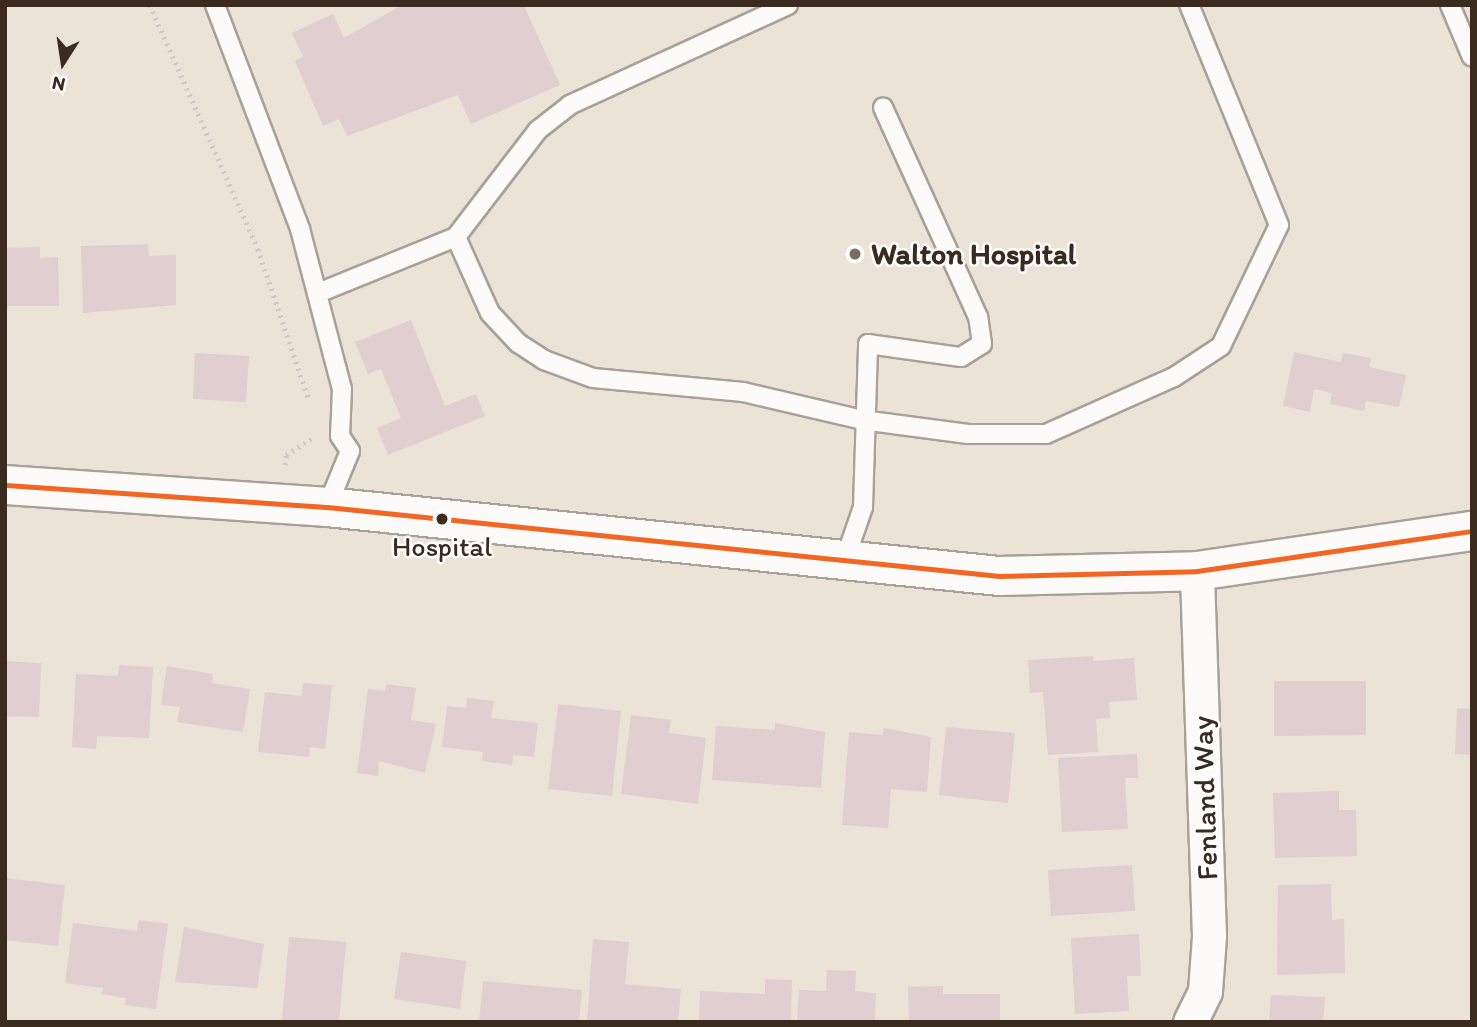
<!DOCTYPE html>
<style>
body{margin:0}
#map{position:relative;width:1477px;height:1027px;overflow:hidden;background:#ebe3d6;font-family:Itim,sans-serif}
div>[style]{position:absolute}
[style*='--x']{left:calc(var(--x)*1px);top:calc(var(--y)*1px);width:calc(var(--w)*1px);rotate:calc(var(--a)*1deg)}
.building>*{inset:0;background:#e0ced0}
.path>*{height:4.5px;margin-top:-2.25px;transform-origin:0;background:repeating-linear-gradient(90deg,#ccc9c5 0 2px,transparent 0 7px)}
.roads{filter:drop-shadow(2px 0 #a8a198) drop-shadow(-2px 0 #a8a198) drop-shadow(0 2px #a8a198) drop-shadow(0 -2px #a8a198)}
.service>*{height:18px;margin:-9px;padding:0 9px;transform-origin:9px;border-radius:9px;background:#fcfbf9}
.minor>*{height:33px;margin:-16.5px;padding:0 16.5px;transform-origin:16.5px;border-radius:16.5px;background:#fcfbf9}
.tertiary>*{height:38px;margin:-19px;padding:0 19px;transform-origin:19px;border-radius:19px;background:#fcfbf9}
.bus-1>*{height:5px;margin:-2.5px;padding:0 2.5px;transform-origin:2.5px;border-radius:2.5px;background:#f26522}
.dots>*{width:19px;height:19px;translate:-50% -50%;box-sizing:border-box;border:4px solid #fff;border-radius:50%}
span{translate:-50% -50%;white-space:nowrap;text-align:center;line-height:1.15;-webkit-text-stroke:5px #fff;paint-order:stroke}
.bus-label{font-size:28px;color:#3b2a1e}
.poi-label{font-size:30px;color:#3b2a1e;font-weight:700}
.left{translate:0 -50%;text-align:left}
.street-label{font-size:30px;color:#3b2a1e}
.frame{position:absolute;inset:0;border:7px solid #3b2a1e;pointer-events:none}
.north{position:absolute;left:28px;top:28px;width:70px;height:70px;-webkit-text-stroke:5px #fff;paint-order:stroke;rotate:192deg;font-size:19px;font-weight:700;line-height:28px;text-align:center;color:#3b2a1e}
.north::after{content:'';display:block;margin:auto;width:24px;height:32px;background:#3b2a1e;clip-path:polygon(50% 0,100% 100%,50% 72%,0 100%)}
</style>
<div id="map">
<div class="building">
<i style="clip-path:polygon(402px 5px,531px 5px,525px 8px,560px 85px,471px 124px,458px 95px,347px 136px,339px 119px,323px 126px,295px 61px,303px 57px,292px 33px,333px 14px,344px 38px)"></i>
<i style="clip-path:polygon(148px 244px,149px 256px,176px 255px,176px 305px,83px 313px,81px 246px)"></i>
<i style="clip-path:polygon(40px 247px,40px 258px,58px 257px,59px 306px,8px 306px,5px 313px,5px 248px)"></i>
<i style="clip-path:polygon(411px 320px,445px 406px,476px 394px,485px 416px,388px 455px,377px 428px,401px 418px,381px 369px,368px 374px,355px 342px)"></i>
<i style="clip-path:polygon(1294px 352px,1341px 362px,1343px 353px,1371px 358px,1369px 367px,1406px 375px,1399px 407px,1366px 401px,1364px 411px,1330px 404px,1332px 393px,1314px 389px,1310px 412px,1283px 406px)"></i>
<i style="clip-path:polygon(195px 353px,249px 356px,246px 402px,193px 399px)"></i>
<i style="clip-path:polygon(1093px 656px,1094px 661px,1134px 658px,1137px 700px,1109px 702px,1110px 718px,1096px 719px,1098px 752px,1048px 755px,1043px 692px,1030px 693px,1028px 660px)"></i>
<i style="clip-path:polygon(5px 661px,41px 663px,39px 717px,5px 716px)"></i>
<i style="clip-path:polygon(119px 665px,153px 667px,149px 738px,97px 736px,96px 749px,72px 747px,76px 674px,118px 676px)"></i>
<i style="clip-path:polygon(167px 666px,213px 674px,212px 683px,250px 689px,243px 732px,177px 722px,180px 707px,161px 705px)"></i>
<i style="clip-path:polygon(1274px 681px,1366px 681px,1366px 735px,1274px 736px)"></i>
<i style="clip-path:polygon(303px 683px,332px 685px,325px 749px,310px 747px,309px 757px,258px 752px,265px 692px,302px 696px)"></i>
<i style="clip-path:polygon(386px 684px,416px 688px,411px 720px,436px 724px,425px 773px,379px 761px,378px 776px,357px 773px,368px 689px,385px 691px)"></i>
<i style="clip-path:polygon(467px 698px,494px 701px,491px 718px,538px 723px,534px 757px,513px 755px,512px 765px,482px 761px,483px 752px,442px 747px,447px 706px,466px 708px)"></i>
<i style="clip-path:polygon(558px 704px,621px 711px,612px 796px,548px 789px)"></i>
<i style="clip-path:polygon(1457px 708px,1472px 709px,1472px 755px,1455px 754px)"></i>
<i style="clip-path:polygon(631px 715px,671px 720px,669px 733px,706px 738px,698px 804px,621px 794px)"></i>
<i style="clip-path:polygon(775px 723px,825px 732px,821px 788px,712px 780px,716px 726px,775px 730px)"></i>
<i style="clip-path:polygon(946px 727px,1015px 733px,1008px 803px,939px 795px)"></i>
<i style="clip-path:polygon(884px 728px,931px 737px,927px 792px,891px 789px,888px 828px,842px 825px,849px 732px,883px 735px)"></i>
<i style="clip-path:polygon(1137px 754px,1138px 778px,1125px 778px,1128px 829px,1062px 832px,1058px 758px)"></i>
<i style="clip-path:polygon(1339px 791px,1339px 810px,1356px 810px,1357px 856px,1275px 858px,1273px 793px)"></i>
<i style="clip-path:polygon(1132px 865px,1135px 911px,1051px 916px,1048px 870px)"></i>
<i style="clip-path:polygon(5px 878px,65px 885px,58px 946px,5px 940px)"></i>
<i style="clip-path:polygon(1331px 884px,1332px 920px,1344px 919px,1345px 973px,1277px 975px,1278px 885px)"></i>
<i style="clip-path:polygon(139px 920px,168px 924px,156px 1009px,125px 1005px,126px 998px,102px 994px,103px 988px,65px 983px,73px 923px,137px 931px)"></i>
<i style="clip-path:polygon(184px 927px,264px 944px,257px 988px,175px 982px)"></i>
<i style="clip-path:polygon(1139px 934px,1141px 976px,1127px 976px,1129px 1011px,1075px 1014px,1071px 938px)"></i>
<i style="clip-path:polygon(289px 937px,346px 942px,339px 1022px,282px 1022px)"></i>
<i style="clip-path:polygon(593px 939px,629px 942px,625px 984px,681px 989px,678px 1022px,587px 1022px)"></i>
<i style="clip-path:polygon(401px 952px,466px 961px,460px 1009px,394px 999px)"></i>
<i style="clip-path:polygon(827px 970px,856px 971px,855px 991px,876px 993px,875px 1022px,797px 1022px,799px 990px,826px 991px)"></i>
<i style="clip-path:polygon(765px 979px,792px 980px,791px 1022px,699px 1022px,700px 991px,765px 994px)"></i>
<i style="clip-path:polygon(483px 981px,582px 990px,579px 1022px,479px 1022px)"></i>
<i style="clip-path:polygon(943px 986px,943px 994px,1000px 994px,1000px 1022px,909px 1022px,908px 987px)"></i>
<i style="clip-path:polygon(1271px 995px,1325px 997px,1323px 1022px,1269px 1022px)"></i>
</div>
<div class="path">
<i style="--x:150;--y:5;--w:267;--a:66.1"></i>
<i style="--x:258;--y:249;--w:159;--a:71.3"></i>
<i style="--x:285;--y:465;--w:10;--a:-84"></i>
<i style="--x:286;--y:455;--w:30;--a:-33"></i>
</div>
<div class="roads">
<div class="service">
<i style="--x:215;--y:5;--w:240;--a:69.2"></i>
<i style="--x:300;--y:229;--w:165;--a:75.3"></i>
<i style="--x:342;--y:389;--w:47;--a:92.4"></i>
<i style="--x:340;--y:436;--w:18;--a:56"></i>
<i style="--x:350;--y:451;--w:61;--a:112.3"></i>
<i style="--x:788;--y:5;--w:240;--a:155.4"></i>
<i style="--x:570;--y:105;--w:41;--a:142"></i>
<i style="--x:538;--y:130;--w:135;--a:127.5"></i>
<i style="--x:456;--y:237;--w:83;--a:65.9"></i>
<i style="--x:490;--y:313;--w:41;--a:47"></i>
<i style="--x:518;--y:343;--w:31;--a:33"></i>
<i style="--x:544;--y:360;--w:52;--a:20.2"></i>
<i style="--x:593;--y:378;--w:151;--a:5.3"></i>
<i style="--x:743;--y:392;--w:122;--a:13.2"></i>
<i style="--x:862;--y:420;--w:107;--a:7.5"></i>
<i style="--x:968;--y:434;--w:78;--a:0"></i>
<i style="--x:1046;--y:434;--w:140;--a:-24"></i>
<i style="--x:1174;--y:377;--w:56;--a:-33.4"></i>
<i style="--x:1221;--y:346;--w:134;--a:-64.4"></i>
<i style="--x:1279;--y:225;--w:238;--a:-112.2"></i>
<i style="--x:1450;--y:5;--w:56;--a:67.1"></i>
<i style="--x:318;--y:293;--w:149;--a:-22.1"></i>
<i style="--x:844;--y:562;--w:58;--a:-70.9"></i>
<i style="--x:863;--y:507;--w:163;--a:-88.2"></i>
<i style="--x:868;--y:344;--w:94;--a:8"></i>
<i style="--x:961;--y:357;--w:25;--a:-32"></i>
<i style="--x:982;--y:344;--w:27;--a:-98"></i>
<i style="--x:978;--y:317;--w:230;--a:-114.4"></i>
</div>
<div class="minor">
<i style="--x:1190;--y:1022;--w:34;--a:-64"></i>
<i style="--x:1205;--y:991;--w:55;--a:-85.8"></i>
<i style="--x:1209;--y:936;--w:365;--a:-91.9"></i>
</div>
<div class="tertiary">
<i style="--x:5;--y:485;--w:323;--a:3.9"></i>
<i style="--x:327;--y:507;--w:676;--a:5.86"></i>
<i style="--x:999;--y:576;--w:198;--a:-1.4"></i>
<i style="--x:1197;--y:571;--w:278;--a:-8.3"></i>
</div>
</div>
<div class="bus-1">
<i style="--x:5;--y:485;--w:323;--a:3.9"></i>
<i style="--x:327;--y:507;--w:676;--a:5.86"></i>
<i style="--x:999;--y:576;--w:198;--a:-1.4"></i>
<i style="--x:1197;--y:571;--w:278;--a:-8.3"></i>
</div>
<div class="dots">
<i style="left:855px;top:254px;background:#796b5e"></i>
<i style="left:442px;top:519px;background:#3b2a1e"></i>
</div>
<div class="bus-label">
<span style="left:442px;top:546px">Hospital</span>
</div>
<div class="poi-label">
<span class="left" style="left:871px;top:254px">Walton Hospital</span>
</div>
<div class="street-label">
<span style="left:1205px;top:798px;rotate:-92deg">Fenland Way</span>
</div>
<div class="frame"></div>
<div class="north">N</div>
</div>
